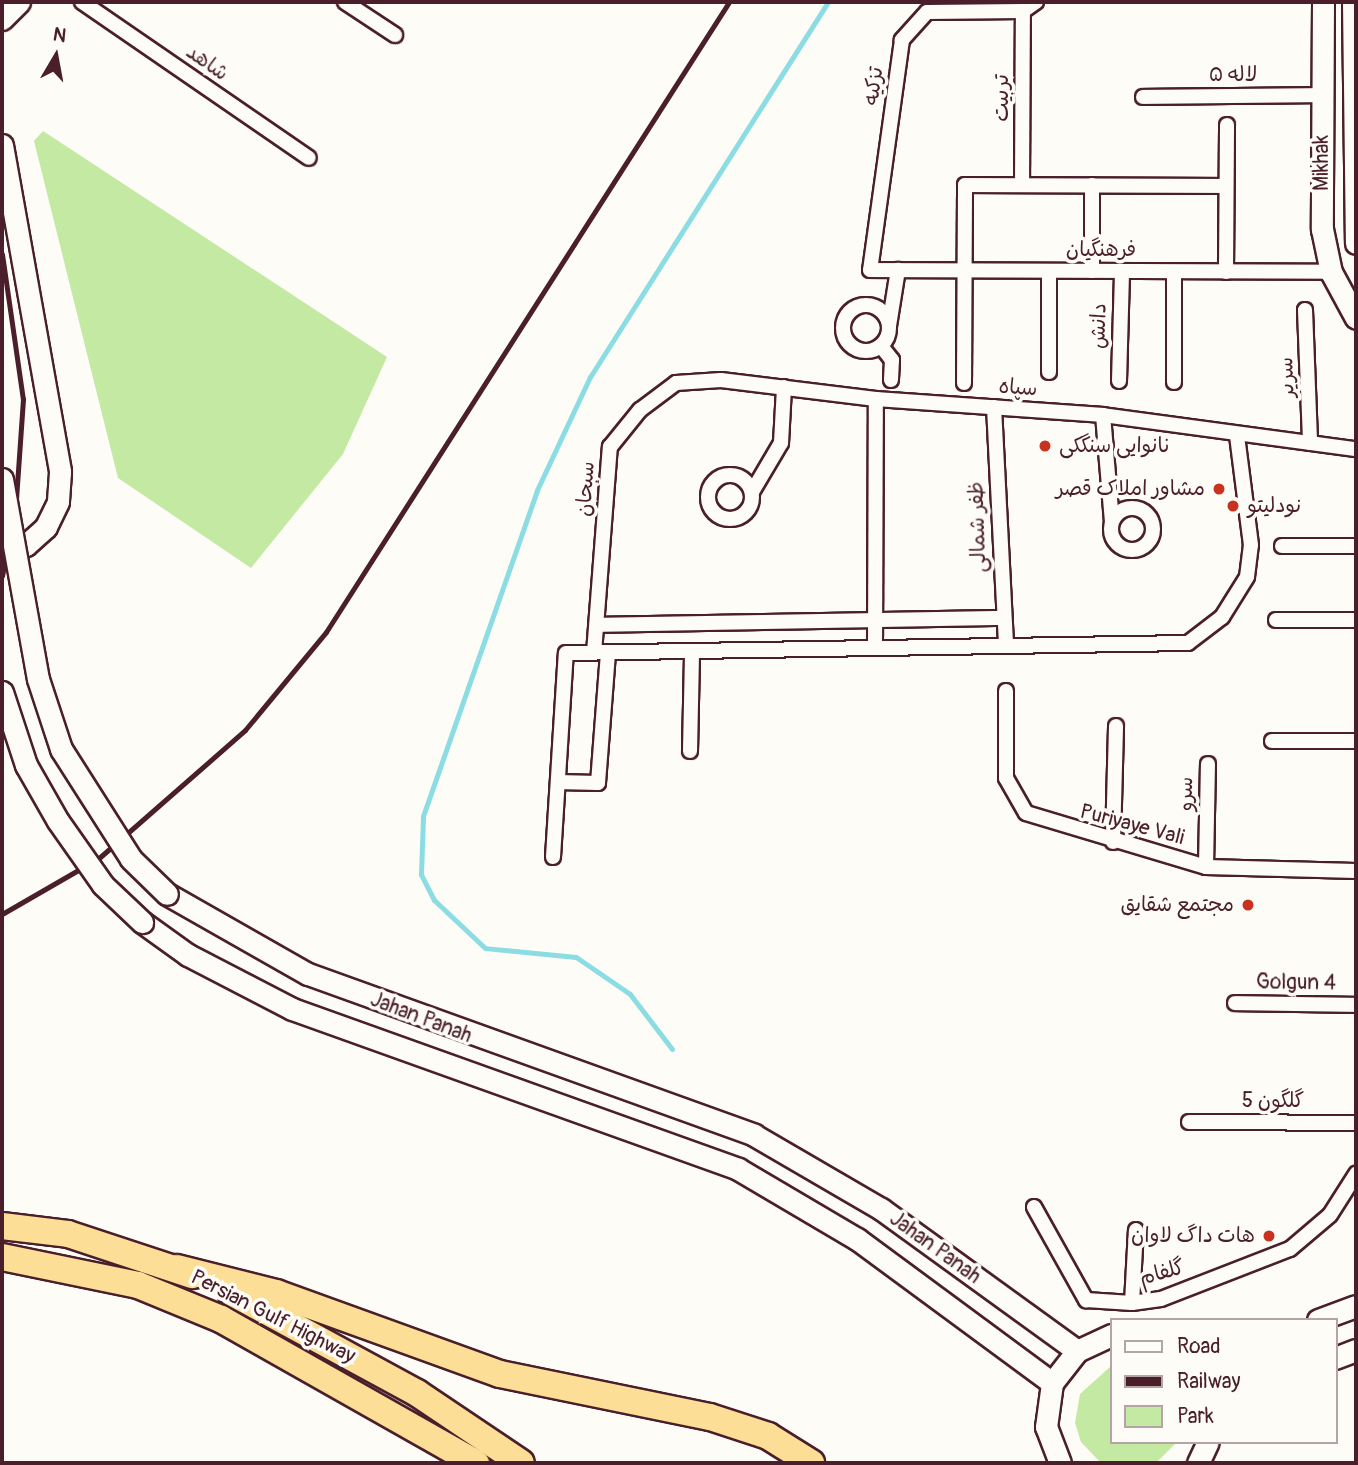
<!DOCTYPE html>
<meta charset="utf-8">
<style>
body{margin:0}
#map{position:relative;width:1358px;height:1465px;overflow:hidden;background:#fdfcf7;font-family:Pangolin,"Playpen Sans Arabic",sans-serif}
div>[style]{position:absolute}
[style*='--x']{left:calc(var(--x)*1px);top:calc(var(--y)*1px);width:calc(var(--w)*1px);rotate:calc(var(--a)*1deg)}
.green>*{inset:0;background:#c4e9a3}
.stream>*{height:5px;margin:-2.5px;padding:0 2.5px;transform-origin:2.5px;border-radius:2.5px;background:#8bdce3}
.roads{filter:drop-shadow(2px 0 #4a1f2b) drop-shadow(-2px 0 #4a1f2b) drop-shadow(0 2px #4a1f2b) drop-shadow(0 -2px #4a1f2b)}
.street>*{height:14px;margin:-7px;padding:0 7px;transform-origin:7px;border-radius:7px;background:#fdfcf7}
.street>.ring{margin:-7px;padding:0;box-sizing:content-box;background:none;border:14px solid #fdfcf7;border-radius:50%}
.secondary>*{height:21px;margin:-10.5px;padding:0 10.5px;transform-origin:10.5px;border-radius:10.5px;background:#fdfcf7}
.highway>*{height:26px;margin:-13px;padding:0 13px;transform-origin:13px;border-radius:13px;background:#fcde96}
.rail>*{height:5px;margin:-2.5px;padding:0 2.5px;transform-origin:2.5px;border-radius:2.5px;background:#4a1f2b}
.bridges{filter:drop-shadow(2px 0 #4a1f2b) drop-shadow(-2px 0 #4a1f2b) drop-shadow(0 2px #4a1f2b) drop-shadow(0 -2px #4a1f2b)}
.secondary-bridge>*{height:21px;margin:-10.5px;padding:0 10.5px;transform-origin:10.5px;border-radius:10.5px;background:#fdfcf7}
.dots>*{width:19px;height:19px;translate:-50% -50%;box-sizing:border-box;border:4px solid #fdfcf7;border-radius:50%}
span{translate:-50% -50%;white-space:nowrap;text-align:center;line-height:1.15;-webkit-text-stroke:7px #fdfcf7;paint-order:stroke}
.street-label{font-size:21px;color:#4a1f2b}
.poi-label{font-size:21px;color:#4a1f2b}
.left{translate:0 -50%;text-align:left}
.right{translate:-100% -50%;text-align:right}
.frame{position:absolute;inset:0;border:4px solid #4a1f2b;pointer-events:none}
.legend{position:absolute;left:1110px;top:1318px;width:228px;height:126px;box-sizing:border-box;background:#fdfcf7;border:2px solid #b5a4a5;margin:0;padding:9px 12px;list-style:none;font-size:21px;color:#4a1f2b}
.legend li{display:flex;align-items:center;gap:14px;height:35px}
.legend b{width:35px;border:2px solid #b5a4a5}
.north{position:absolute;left:21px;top:21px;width:70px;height:70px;-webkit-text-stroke:5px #fdfcf7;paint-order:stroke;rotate:10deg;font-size:19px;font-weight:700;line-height:28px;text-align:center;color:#4a1f2b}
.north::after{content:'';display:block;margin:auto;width:24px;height:32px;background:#4a1f2b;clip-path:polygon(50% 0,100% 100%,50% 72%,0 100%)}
</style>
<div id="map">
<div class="green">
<i style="clip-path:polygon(43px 131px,387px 357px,343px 454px,251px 568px,118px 478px,34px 141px)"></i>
<i style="clip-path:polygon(1111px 1366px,1111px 1442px,1177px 1442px,1156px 1463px,1101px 1463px,1081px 1442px,1075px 1423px,1080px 1394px)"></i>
</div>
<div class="stream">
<i style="--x:672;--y:1049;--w:69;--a:-127.4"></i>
<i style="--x:630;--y:994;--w:65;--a:-145.6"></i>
<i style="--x:576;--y:957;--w:91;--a:-174.4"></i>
<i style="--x:485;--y:948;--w:70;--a:-136.7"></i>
<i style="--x:434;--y:900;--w:29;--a:-117"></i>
<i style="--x:421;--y:874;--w:58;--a:-88"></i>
<i style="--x:423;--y:816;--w:345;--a:-70.7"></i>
<i style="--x:537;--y:490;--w:125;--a:-64.9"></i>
<i style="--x:590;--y:377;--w:444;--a:-57.6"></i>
</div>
<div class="roads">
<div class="street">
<i style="--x:82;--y:2;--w:275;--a:34.5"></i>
<i style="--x:345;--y:2;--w:60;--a:33.4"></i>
<i style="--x:1023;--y:11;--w:96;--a:179.4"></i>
<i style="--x:927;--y:12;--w:38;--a:132"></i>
<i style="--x:902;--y:40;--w:232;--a:97.9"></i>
<i style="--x:870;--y:270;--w:461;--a:0.2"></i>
<i style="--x:1023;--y:11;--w:16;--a:-35"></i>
<i style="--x:1143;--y:97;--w:180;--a:-0.6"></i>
<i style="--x:1022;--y:185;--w:174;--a:-89.7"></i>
<i style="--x:1092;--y:271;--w:86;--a:-90"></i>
<i style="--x:1226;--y:272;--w:147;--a:-89.6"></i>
<i class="ring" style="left:843px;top:305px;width:32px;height:32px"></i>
<i style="--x:1305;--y:310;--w:133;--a:87.8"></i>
<i style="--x:889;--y:326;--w:57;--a:-80.9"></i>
<i style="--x:881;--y:346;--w:18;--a:52"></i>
<i style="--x:892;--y:360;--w:20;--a:93"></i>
<i style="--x:1049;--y:372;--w:101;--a:-90"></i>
<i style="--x:1119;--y:381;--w:109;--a:-88.4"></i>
<i style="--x:1174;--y:382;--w:110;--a:-90"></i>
<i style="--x:964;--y:383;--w:198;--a:-89.7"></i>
<i style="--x:965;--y:185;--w:261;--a:0.2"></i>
<i style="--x:994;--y:407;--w:239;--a:87.1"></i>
<i style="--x:1103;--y:415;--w:107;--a:85.2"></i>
<i class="ring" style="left:708px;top:475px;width:30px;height:30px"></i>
<i style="--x:752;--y:492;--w:57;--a:-59.4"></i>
<i style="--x:781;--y:443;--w:56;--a:-86.9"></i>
<i class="ring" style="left:1111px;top:508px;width:28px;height:28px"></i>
<i style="--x:1282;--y:546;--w:74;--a:0"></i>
<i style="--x:1276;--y:620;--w:80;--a:0"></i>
<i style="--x:597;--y:625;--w:406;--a:-1"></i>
<i style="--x:875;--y:648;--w:249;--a:-89.8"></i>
<i style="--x:594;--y:653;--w:207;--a:-85.6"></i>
<i style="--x:610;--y:447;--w:48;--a:-51"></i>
<i style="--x:640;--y:410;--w:45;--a:-36.9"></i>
<i style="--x:676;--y:383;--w:45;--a:-3.8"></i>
<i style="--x:721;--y:380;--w:156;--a:7"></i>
<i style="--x:876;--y:399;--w:228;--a:4"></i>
<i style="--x:1103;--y:415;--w:255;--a:7.7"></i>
<i style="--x:1006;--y:691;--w:87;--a:90"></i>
<i style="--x:1006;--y:778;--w:40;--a:60.3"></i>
<i style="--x:1026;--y:813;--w:188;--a:16.7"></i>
<i style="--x:1206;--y:867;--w:150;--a:1.5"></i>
<i style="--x:1272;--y:741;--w:84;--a:0"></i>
<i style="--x:690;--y:751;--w:99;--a:-88.8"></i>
<i style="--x:558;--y:782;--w:40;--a:1.4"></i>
<i style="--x:598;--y:783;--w:131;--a:-85.6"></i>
<i style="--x:1113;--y:842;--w:116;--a:-88.5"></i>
<i style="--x:553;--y:857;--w:204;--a:-86.4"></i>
<i style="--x:566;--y:653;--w:622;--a:-0.92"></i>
<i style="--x:1188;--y:643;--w:43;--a:-37.4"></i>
<i style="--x:1222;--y:617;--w:47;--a:-58"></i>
<i style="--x:1247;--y:577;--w:32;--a:-83"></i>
<i style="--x:1251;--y:545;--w:111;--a:-97.3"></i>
<i style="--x:1206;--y:867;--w:103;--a:-88.9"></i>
<i style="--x:1235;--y:1003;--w:121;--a:0.9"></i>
<i style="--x:1189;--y:1122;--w:167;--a:0.3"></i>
<i style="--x:1034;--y:1207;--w:107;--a:60.8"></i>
<i style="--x:1086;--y:1300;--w:46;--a:3.7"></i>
<i style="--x:1132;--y:1303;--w:29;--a:-8"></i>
<i style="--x:1161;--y:1299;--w:138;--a:-21.2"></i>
<i style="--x:1290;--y:1249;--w:52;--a:-40.4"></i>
<i style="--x:1330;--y:1215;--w:49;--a:-57.6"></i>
<i style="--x:1132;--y:1303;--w:73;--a:-86.9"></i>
</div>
<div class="secondary">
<i style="--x:1323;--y:2;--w:227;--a:90.3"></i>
<i style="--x:1322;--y:229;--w:44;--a:78.2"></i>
<i style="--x:1331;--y:272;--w:52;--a:61.5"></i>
<i style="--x:1353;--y:2;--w:241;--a:89.3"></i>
<i style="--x:2;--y:19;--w:24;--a:-45"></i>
<i style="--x:2;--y:145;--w:332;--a:79.9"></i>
<i style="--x:60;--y:472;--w:30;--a:94"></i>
<i style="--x:58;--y:502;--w:28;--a:116"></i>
<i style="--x:46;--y:527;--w:27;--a:138"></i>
<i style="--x:26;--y:545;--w:26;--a:159"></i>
<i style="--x:167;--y:894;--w:162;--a:29.6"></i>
<i style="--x:308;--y:974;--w:474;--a:19.8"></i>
<i style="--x:754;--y:1135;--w:147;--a:30.2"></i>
<i style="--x:881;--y:1209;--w:242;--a:35.9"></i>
<i style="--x:142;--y:922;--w:57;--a:35.7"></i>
<i style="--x:188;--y:955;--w:117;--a:27.4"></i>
<i style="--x:292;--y:1009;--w:474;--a:19.7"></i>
<i style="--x:738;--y:1169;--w:138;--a:30.5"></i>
<i style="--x:857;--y:1239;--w:242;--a:36.4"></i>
<i style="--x:1318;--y:1320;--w:40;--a:-20.2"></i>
<i style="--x:1335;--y:1358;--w:22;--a:-21"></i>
<i style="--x:1060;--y:1463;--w:39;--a:-111"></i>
<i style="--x:1046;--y:1427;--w:44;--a:-82.2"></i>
<i style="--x:1052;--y:1383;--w:41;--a:-52"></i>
<i style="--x:1077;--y:1351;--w:38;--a:-25"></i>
<i style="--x:1198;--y:1463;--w:23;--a:-65"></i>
</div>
<div class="highway">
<i style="--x:2;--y:1226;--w:66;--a:6.9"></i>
<i style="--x:68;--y:1234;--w:131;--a:18.3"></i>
<i style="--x:2;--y:1257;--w:139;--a:11.6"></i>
<i style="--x:138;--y:1285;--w:90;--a:22.3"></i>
<i style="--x:221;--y:1319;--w:293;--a:29.5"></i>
<i style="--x:177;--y:1268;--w:102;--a:14.2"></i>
<i style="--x:276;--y:1293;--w:238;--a:19.9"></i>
<i style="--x:500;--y:1374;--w:214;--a:11.6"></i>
<i style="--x:710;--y:1417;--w:61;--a:18.1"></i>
<i style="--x:768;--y:1436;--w:51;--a:32.1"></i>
<i style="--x:231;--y:1292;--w:212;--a:28.5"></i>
<i style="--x:417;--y:1393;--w:125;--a:33.9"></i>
</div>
</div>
<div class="rail">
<i style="--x:2;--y:254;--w:147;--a:81.8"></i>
<i style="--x:23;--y:399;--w:100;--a:94"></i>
<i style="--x:16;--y:499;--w:78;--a:100.3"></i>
<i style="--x:2;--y:914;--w:112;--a:-30"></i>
<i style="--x:99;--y:858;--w:194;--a:-41.2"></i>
<i style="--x:245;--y:730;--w:127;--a:-50.4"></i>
<i style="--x:326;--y:632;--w:748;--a:-57.39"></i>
</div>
<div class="bridges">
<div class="secondary-bridge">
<i style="--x:2;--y:479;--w:203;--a:79.8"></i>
<i style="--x:38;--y:679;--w:74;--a:71.8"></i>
<i style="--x:61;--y:749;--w:130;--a:57.5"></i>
<i style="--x:131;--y:859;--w:50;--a:44.2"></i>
<i style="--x:2;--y:692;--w:77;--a:71.8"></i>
<i style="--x:26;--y:765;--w:64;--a:60.3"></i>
<i style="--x:58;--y:821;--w:78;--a:54.9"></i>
<i style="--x:103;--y:885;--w:54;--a:43.5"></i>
</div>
</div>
<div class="dots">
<i style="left:1045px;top:446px;background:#c8321e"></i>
<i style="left:1219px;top:489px;background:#c8321e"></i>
<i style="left:1233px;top:506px;background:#c8321e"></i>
<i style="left:1248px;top:905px;background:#c8321e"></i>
<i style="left:1269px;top:1236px;background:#c8321e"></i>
</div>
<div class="street-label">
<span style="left:207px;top:63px;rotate:35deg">شاهد</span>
<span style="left:1233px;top:75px">لاله ۵</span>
<span style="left:874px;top:86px;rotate:-82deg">تزکیه</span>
<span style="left:1002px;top:98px;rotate:-90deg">تربیت</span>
<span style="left:1322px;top:163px;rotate:-90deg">Mikhak</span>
<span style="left:1101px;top:250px">فرهنگیان</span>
<span style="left:1099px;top:326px;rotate:-88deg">دانش</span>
<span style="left:1287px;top:377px;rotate:-92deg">سریر</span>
<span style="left:1018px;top:388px;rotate:4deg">سپاه</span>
<span style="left:586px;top:489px;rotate:-86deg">سبحان</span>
<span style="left:978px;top:527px;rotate:-92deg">ظفر شمالی</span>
<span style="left:1186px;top:794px;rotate:-89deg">سرو</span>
<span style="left:1132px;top:825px;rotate:15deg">Puriyaye Vali</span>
<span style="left:1296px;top:983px;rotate:1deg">Golgun 4</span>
<span style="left:421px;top:1018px;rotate:21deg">Jahan Panah</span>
<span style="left:1273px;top:1101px">گلگون 5</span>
<span style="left:935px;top:1248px;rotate:36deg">Jahan Panah</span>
<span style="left:1162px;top:1273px;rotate:-15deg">گلفام</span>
<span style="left:273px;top:1317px;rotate:27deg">Persian Gulf Highway</span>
</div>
<div class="poi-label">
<span class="left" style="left:1059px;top:446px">نانوایی سنگکی</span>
<span class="right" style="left:1205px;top:489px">مشاور املاک قصر</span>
<span class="left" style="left:1247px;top:506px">نودلیتو</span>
<span class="right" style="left:1234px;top:905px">مجتمع شقایق</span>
<span class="right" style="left:1255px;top:1236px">هات داگ لاوان</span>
</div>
<div class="frame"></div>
<ul class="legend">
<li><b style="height:9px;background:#fdfcf7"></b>Road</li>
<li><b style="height:9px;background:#4a1f2b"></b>Railway</li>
<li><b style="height:19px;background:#c4e9a3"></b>Park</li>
</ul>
<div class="north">N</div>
</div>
